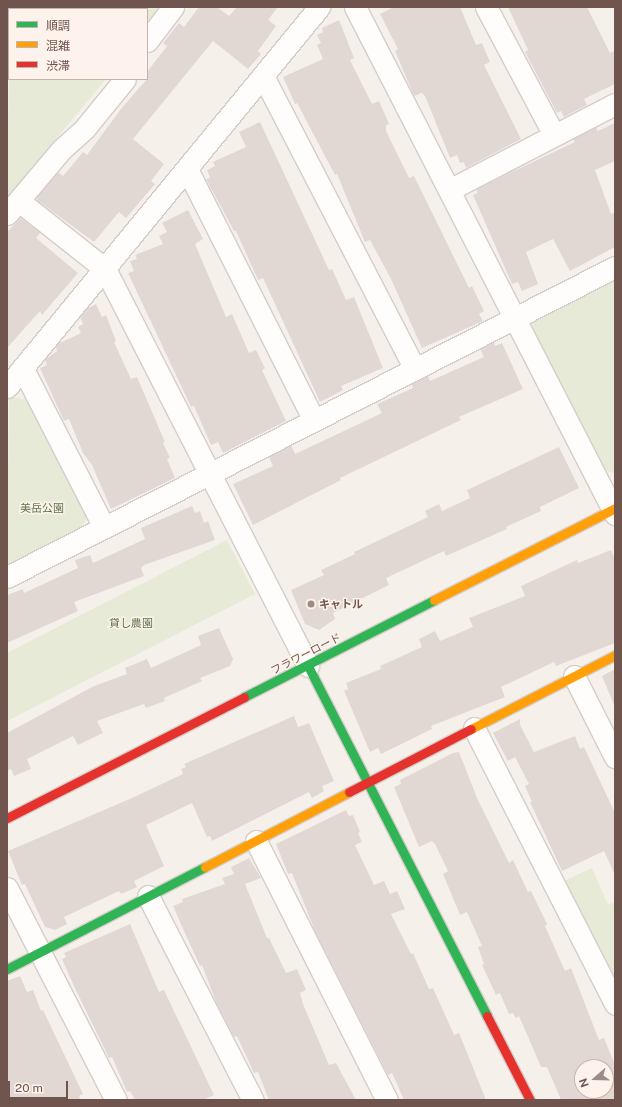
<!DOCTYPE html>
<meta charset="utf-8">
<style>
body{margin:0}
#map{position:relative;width:622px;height:1107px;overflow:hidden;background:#f6f0eb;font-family:"Public Sans","Noto Sans JP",sans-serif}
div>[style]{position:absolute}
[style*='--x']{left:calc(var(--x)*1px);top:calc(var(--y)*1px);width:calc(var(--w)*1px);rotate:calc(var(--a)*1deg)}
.green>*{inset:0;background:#e6ead7}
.building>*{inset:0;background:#e2d8d3}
.roads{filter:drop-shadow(1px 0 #d5cdc9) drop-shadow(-1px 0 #d5cdc9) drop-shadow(0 1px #d5cdc9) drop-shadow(0 -1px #d5cdc9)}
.lane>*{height:10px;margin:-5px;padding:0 5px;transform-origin:5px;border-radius:5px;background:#fefdfc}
.street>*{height:21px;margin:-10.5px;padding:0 10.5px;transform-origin:10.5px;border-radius:10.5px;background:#fefdfc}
.fast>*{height:9px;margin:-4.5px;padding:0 4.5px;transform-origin:4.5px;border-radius:4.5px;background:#30b455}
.slow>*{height:9px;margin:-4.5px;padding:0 4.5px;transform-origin:4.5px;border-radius:4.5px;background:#ff9f0a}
.jam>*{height:9px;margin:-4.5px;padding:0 4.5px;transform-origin:4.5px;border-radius:4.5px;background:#e5322d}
.dots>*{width:11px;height:11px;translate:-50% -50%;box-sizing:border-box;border:2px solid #fdf3ec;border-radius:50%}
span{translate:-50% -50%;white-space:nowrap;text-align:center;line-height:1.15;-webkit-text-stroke:3px #fdf3ec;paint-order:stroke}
.park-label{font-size:11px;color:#5e7548}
.poi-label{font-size:11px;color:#70544e;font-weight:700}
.left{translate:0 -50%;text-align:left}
.street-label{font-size:11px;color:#70544e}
.frame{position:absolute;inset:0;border:8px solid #70544e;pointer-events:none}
.legend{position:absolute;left:8px;top:8px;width:140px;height:72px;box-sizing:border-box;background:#fdf3ec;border:1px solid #c5b3ad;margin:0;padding:5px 7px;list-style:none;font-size:12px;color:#70544e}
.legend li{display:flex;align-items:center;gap:8px;height:20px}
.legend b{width:20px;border:1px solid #c5b3ad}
.north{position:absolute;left:574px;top:1059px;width:40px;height:40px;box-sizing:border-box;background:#fdf3ec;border:1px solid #c5b3ad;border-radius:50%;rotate:250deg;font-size:11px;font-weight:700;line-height:16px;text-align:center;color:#70544e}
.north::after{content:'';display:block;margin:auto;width:14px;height:18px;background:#9f8b85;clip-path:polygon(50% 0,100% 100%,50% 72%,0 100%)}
.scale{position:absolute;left:8px;top:1081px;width:60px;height:18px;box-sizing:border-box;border:2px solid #70544e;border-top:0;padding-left:5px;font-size:12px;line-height:14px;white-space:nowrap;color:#70544e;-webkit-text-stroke:3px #fdf3ec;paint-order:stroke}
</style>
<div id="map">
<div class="green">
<i style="clip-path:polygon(72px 7px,165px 7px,147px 29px,147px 9px,70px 9px)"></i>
<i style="clip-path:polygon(9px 60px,9px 79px,106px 79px,7px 198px)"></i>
<i style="clip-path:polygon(615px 277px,615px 474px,605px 470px,531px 327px,534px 316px)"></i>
<i style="clip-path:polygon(9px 396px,27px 400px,87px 518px,81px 528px,7px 567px)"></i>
<i style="clip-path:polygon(227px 540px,255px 594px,7px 721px,7px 653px)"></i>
<i style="clip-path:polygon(592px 868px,608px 905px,615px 901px,615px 987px,562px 882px)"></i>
</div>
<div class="building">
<i style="clip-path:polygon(199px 7px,217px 7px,229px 16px,237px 7px,278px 7px,268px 20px,276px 26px,258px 51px,261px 54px,248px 69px,213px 41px,133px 139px,164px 164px,151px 181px,155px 184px,126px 218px,119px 212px,94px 242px,37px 200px,38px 196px,58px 172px,63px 176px,83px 152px,87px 155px,121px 109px,147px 79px,147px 72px,167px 46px,163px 43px,179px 23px,184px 27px)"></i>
<i style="clip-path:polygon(394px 7px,460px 7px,476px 45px,482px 43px,490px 62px,484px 65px,521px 139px,466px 168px,464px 162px,460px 163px,457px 155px,450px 158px,425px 96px,422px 93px,414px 96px,395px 51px,398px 49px,380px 14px)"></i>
<i style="clip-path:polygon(508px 7px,587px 7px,610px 53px,615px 50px,615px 84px,584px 99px,587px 105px,564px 117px,561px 111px,557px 113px,525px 52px,528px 50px)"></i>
<i style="clip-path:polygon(339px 20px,354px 58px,350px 60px,372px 104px,379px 101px,389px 124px,386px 125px,386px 131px,409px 178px,414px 176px,469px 288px,472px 286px,484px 311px,479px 314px,483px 321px,422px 348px,391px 279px,370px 240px,365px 242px,337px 174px,335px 175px,297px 103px,295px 104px,283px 77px,323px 59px,317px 45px,321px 43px,317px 35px,323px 32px,322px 28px)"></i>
<i style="clip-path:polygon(260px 122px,329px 270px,332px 269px,346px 300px,354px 297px,383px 368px,341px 386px,343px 390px,320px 402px,263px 278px,258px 280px,236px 231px,234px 231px,206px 179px,210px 178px,207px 170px,215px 166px,213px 162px,246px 147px,239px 132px)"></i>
<i style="clip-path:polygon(615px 123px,615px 161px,595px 170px,611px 214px,615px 212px,615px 247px,570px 271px,553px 239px,526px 252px,538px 284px,522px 291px,518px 282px,512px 284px,473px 195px,478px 193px,476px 189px,575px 142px,573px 139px,596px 127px,598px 131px)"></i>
<i style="clip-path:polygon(188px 210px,203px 239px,195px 244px,226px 317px,232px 314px,249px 353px,256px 350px,265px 368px,262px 370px,286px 421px,223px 453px,218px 442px,211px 445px,194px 406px,191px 407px,128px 273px,134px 271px,130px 261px,137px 259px,135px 255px,163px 244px,159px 236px,167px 232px,162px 223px)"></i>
<i style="clip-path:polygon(21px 218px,40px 233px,36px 238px,78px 273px,42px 315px,40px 311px,7px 348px,7px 232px)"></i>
<i style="clip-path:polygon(96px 304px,102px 317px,106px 315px,116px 341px,114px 342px,131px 379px,137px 377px,165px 442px,163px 443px,170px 458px,167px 459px,175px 478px,111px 509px,92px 465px,83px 453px,69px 419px,64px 421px,40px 368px,47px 365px,45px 360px,57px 351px,56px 347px,58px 344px,81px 333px,78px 327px,83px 324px,80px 317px,88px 308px)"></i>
<i style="clip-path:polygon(494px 342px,495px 346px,502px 343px,523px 389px,459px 417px,461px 420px,340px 478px,341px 480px,253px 525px,233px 484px,273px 466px,269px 457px,291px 445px,295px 454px,378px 415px,382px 413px,377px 404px,413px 388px,411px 384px,428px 376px,430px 381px,484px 357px,480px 349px)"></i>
<i style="clip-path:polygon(559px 447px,579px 488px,540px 507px,541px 511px,506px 527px,507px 529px,446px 556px,444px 551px,386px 578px,389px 585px,333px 613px,335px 619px,319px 630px,305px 624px,291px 590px,324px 575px,321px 570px,355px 554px,354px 552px,428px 517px,425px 511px,439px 504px,442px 511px,470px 498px,467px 490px)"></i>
<i style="clip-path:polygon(192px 506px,195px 513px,200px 511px,204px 523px,208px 521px,215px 540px,144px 565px,141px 568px,144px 576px,74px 602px,78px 611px,7px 643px,7px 595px,23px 589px,24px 593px,78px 568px,75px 560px,90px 555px,93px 563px,145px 539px,141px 528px)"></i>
<i style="clip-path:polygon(611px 550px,615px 559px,615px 643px,556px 666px,554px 662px,501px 687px,505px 697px,431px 726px,432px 729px,381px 754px,378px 748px,370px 752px,344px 691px,348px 689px,346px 683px,381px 669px,380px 666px,422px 647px,419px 639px,435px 631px,440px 641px,473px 627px,469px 618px,525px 596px,521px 586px,577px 560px,578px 563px)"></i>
<i style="clip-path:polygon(219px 628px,233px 659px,230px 666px,200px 678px,202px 681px,164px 698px,165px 701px,146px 708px,144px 704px,97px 721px,103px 733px,78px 745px,73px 736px,27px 759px,31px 769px,14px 776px,11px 769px,7px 771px,7px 733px,94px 686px,127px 674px,125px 668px,147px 659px,151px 668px,201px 645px,198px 636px)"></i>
<i style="clip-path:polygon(615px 669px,615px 707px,602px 676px)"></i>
<i style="clip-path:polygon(294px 716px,298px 727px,309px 723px,334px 781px,322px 786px,324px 791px,312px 798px,309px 792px,212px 841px,210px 836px,207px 837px,192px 803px,146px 825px,164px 866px,134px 881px,137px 887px,121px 894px,119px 891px,64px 917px,67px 924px,55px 930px,45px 927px,25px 884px,22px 885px,8px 851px,132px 798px,183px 774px,181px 769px,186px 767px,184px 764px)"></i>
<i style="clip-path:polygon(520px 719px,520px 725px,534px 752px,575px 736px,580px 749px,584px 747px,615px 813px,615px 875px,604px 851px,562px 871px,530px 802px,532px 802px,525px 786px,529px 784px,515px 757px,508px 761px,493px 733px)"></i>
<i style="clip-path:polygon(evenodd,459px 752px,477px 798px,509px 863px,513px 860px,528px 892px,531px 891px,547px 924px,545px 926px,565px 971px,571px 968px,599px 1040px,604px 1038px,615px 1065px,615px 1100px,561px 1100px,547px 1067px,541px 1067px,519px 1016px,516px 1018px,513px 1013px,509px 1014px,500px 993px,496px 995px,482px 965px,484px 964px,478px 947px,482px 946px,467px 912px,460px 915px,443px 874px,448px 871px,435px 844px,432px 841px,419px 847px,394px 787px,401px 784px,400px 780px,453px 753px,459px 752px,582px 1067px,606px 1067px,606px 1091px,582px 1091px,582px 1067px)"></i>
<i style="clip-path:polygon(346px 810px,349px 816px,353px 815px,360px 832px,358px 833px,362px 842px,355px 845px,374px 885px,384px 881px,390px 894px,397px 891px,405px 909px,391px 914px,411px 954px,413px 953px,429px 989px,433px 988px,454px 1035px,459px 1033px,486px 1100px,404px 1100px,392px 1073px,388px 1075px,315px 931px,292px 873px,288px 874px,276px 844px)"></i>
<i style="clip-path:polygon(249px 858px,261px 878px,245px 884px,267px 938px,269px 938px,286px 973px,297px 969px,306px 990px,300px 993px,303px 1004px,329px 1065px,336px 1063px,356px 1100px,269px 1100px,258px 1072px,254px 1073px,237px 1036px,234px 1037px,216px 1002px,202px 965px,200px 966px,184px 931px,173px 906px,183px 902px,182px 899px,225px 884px,222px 878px,234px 874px,231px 867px)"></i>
<i style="clip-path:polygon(130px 924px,159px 992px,164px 990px,214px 1095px,203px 1100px,135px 1100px,130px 1091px,127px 1092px,112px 1057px,109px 1058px,73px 984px,62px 959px,66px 957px,64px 953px)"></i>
<i style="clip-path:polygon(20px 976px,27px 992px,33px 990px,41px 1011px,43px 1010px,83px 1094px,79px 1096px,81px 1100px,7px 1100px,7px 981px)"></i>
</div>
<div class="roads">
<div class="lane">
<i style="--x:50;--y:9;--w:2;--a:-90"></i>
<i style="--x:7;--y:38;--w:2;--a:-27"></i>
</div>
<div class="street">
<i style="--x:355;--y:7;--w:570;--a:62.85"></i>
<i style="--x:486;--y:7;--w:145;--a:62"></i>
<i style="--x:147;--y:41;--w:43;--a:-52.6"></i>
<i style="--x:263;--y:76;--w:330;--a:62.6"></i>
<i style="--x:187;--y:169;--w:281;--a:63.2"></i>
<i style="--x:449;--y:190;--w:187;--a:-27.4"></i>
<i style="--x:19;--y:201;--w:110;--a:38.3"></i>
<i style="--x:105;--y:269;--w:446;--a:62.9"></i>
<i style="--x:7;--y:214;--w:85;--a:-49.8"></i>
<i style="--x:62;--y:149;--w:31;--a:-42"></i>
<i style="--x:85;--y:128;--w:63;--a:-50.8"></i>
<i style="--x:23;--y:369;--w:178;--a:62.9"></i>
<i style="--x:7;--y:387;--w:492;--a:-50.6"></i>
<i style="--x:7;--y:577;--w:682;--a:-27.02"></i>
<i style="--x:574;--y:676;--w:91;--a:63.2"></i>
<i style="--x:474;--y:728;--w:310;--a:62.9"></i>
<i style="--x:256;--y:841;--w:290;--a:63.2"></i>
<i style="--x:7;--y:888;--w:238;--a:62.8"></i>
<i style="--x:148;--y:896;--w:229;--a:62.8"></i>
</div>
<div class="fast">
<i style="--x:308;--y:666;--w:393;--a:62.9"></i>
<i style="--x:244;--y:697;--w:213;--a:-27"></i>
<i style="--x:7;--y:969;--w:223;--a:-27.3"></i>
</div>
<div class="slow">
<i style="--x:434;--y:600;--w:203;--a:-26.9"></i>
<i style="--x:471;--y:729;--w:162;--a:-27.2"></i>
<i style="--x:205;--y:867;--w:162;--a:-27.5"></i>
</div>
<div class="jam">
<i style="--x:349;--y:792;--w:137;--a:-27.3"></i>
<i style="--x:7;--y:818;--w:266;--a:-27"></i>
<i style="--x:487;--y:1016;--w:94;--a:62.9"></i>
</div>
</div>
<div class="dots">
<i style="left:311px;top:604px;background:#9f8b85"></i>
</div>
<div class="park-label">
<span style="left:42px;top:508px">美岳公園</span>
<span style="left:131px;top:623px">貸し農園</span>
</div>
<div class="poi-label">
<span class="left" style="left:319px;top:604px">キャトル</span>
</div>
<div class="street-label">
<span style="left:306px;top:654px;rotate:-27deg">フラワーロード</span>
</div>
<div class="frame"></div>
<ul class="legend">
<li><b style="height:5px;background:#30b455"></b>順調</li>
<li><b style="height:5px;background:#ff9f0a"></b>混雑</li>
<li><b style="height:5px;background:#e5322d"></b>渋滞</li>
</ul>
<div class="north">N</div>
<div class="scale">20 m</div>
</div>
